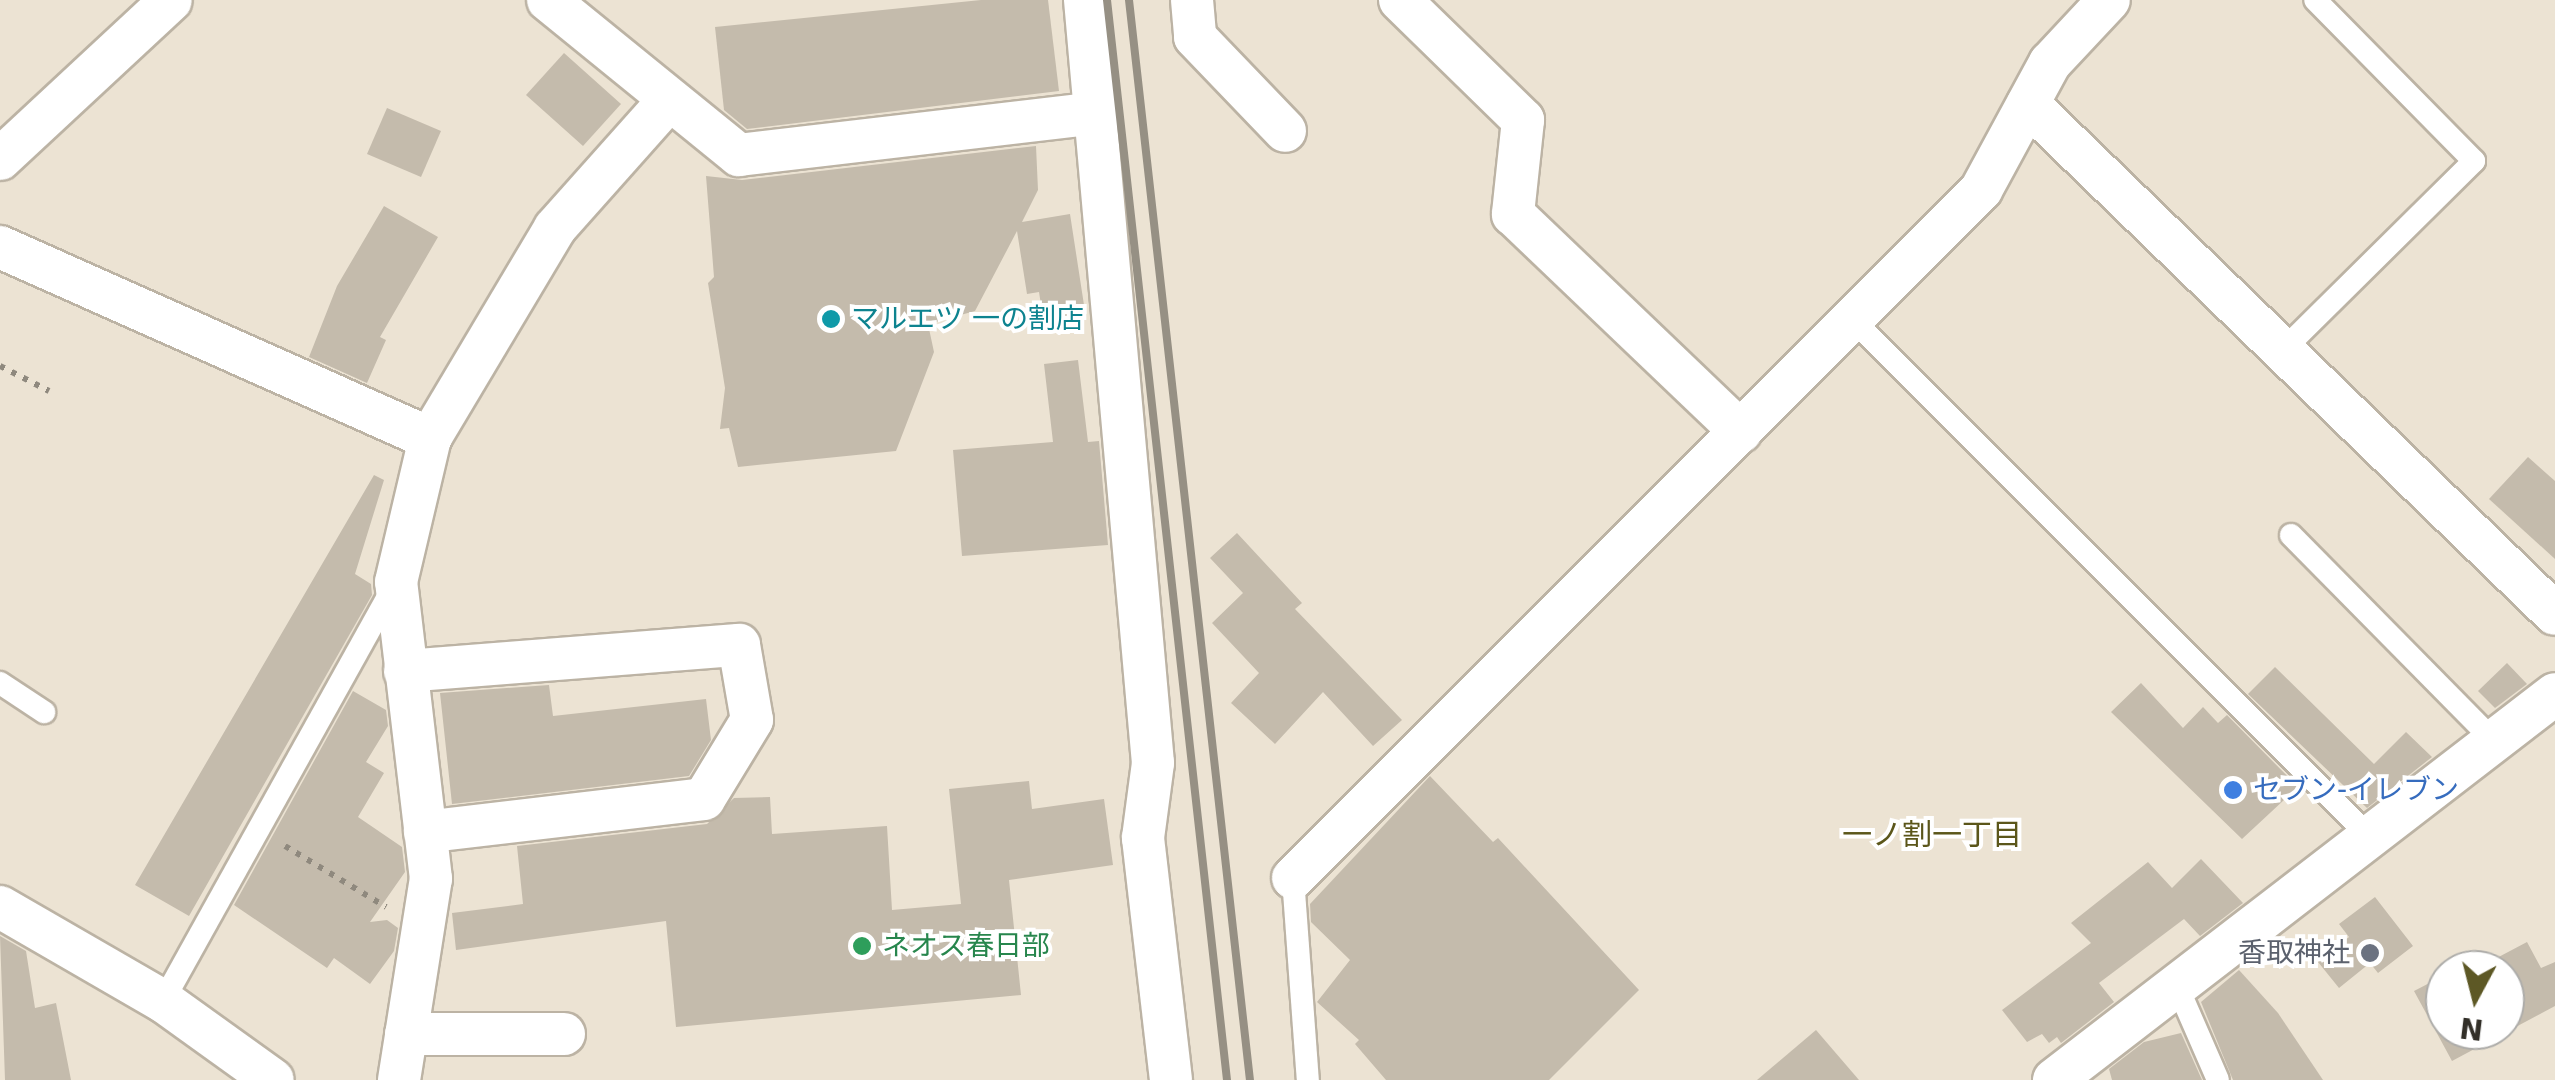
<!DOCTYPE html>
<meta charset="utf-8">
<style>
body{margin:0}
#map{position:relative;width:2555px;height:1080px;overflow:hidden;background:#ece3d3;font-family:"DejaVu Sans","Noto Sans JP",sans-serif}
div>[style]{position:absolute}
[style*='--x']{left:calc(var(--x)*1px);top:calc(var(--y)*1px);width:calc(var(--w)*1px);rotate:calc(var(--a)*1deg)}
.building>*{inset:0;background:#c4bbac}
.path>*{height:6px;margin-top:-3px;transform-origin:0;background:repeating-linear-gradient(90deg,#8f897e 0 5px,transparent 0 13px)}
.roads{filter:drop-shadow(2px 0 #bcb3a4) drop-shadow(-2px 0 #bcb3a4) drop-shadow(0 2px #bcb3a4) drop-shadow(0 -2px #bcb3a4)}
.lane>*{height:22px;margin:-11px;padding:0 11px;transform-origin:11px;border-radius:11px;background:#fff}
.street>*{height:42px;margin:-21px;padding:0 21px;transform-origin:21px;border-radius:21px;background:#fff}
.rail>*{height:8px;margin:-4px;padding:0 4px;transform-origin:4px;border-radius:4px;background:#969084}
.dots>*{width:28px;height:28px;translate:-50% -50%;box-sizing:border-box;border:5px solid #fff;border-radius:50%}
span{translate:-50% -50%;white-space:nowrap;text-align:center;line-height:1.15;-webkit-text-stroke:8px #fff;paint-order:stroke}
.culture-label{font-size:28px;color:#0d838f}
.left{translate:0 -50%;text-align:left}
.shop-label{font-size:28px;color:#366cbe}
.leisure-label{font-size:28px;color:#27864d}
.worship-label{font-size:28px;color:#5b616d}
.right{translate:-100% -50%;text-align:right}
.neighbourhood-label{font-size:30px;color:#5b561a}
.north{position:absolute;left:2425px;top:950px;width:100px;height:100px;box-sizing:border-box;background:#fff;border:2px solid #adaca9;border-radius:50%;rotate:187deg;font-size:28px;font-weight:700;line-height:40px;text-align:center;color:#322f28}
.north::after{content:'';display:block;margin:auto;width:35px;height:45px;background:#5d5825;clip-path:polygon(50% 0,100% 100%,50% 72%,0 100%)}
</style>
<div id="map">
<div class="building">
<i style="clip-path:polygon(981px 0,1048px 0,1059px 91px,747px 129px,724px 110px,715px 27px)"></i>
<i style="clip-path:polygon(564px 53px,621px 104px,583px 146px,526px 95px)"></i>
<i style="clip-path:polygon(387px 108px,441px 131px,421px 177px,367px 154px)"></i>
<i style="clip-path:polygon(1036px 146px,1038px 190px,1022px 222px,1070px 214px,1086px 318px,1044px 324px,1039px 292px,1027px 294px,1017px 231px,975px 311px,928px 324px,934px 352px,896px 451px,738px 467px,729px 428px,720px 429px,725px 388px,708px 283px,714px 277px,706px 176px,742px 180px)"></i>
<i style="clip-path:polygon(384px 206px,438px 237px,380px 337px,386px 340px,367px 383px,309px 357px,337px 286px)"></i>
<i style="clip-path:polygon(1078px 360px,1088px 442px,1099px 441px,1108px 545px,962px 556px,953px 450px,1053px 442px,1044px 364px)"></i>
<i style="clip-path:polygon(2528px 457px,2555px 481px,2555px 559px,2489px 499px)"></i>
<i style="clip-path:polygon(374px 475px,384px 480px,355px 574px,371px 584px,372px 595px,189px 916px,135px 885px)"></i>
<i style="clip-path:polygon(1237px 533px,1302px 603px,1295px 609px,1402px 720px,1373px 746px,1323px 692px,1275px 744px,1231px 703px,1259px 673px,1212px 623px,1243px 593px,1210px 558px)"></i>
<i style="clip-path:polygon(2507px 663px,2527px 684px,2495px 708px,2478px 691px)"></i>
<i style="clip-path:polygon(2275px 667px,2374px 764px,2406px 732px,2432px 757px,2367px 808px,2248px 694px)"></i>
<i style="clip-path:polygon(2141px 683px,2183px 728px,2203px 707px,2218px 723px,2227px 715px,2298px 787px,2242px 839px,2111px 712px)"></i>
<i style="clip-path:polygon(549px 685px,553px 716px,706px 699px,711px 740px,689px 776px,452px 804px,440px 693px)"></i>
<i style="clip-path:polygon(353px 691px,386px 710px,388px 726px,366px 762px,384px 773px,358px 817px,402px 847px,405px 872px,370px 922px,387px 920px,398px 928px,394px 951px,370px 984px,334px 958px,327px 968px,234px 905px)"></i>
<i style="clip-path:polygon(1430px 776px,1493px 842px,1498px 838px,1639px 990px,1549px 1080px,1386px 1080px,1355px 1044px,1359px 1040px,1317px 1002px,1350px 960px,1311px 922px,1310px 904px)"></i>
<i style="clip-path:polygon(1029px 781px,1032px 809px,1104px 799px,1113px 865px,1009px 880px,1021px 995px,676px 1027px,666px 921px,456px 950px,452px 913px,523px 904px,517px 846px,707px 824px,734px 798px,770px 797px,772px 834px,887px 826px,892px 910px,961px 904px,949px 789px)"></i>
<i style="clip-path:polygon(2201px 859px,2243px 903px,2200px 936px,2184px 919px,2099px 983px,2114px 1002px,2061px 1043px,2057px 1037px,2049px 1043px,2042px 1034px,2027px 1042px,2002px 1010px,2091px 943px,2071px 923px,2148px 862px,2172px 888px)"></i>
<i style="clip-path:polygon(2375px 897px,2413px 946px,2378px 973px,2370px 963px,2339px 988px,2318px 962px,2349px 937px,2339px 924px)"></i>
<i style="clip-path:polygon(0 936px,26px 951px,35px 1008px,56px 1003px,71px 1080px,5px 1080px)"></i>
<i style="clip-path:polygon(2527px 942px,2541px 968px,2555px 962px,2555px 1006px,2452px 1061px,2414px 991px,2445px 975px,2445px 1030px,2505px 1030px,2505px 970px,2474px 970px)"></i>
<i style="clip-path:polygon(2239px 970px,2278px 1013px,2323px 1080px,2233px 1080px,2201px 1002px)"></i>
<i style="clip-path:polygon(1816px 1030px,1859px 1080px,1757px 1080px)"></i>
<i style="clip-path:polygon(2181px 1033px,2202px 1080px,2112px 1080px,2109px 1069px,2144px 1042px)"></i>
</div>
<div class="path">
<i style="--x:0;--y:366;--w:55;--a:27"></i>
<i style="--x:285;--y:846;--w:118;--a:31.1"></i>
</div>
<div class="roads">
<div class="lane">
<i style="--x:1853;--y:320;--w:733;--a:45"></i>
<i style="--x:2280;--y:353;--w:273;--a:-44.7"></i>
<i style="--x:2474;--y:161;--w:226;--a:-134.6"></i>
<i style="--x:2291;--y:535;--w:289;--a:45.4"></i>
<i style="--x:0;--y:683;--w:53;--a:33.4"></i>
<i style="--x:1293;--y:878;--w:203;--a:85.8"></i>
<i style="--x:2178;--y:988;--w:100;--a:66.5"></i>
<i style="--x:163;--y:1001;--w:470;--a:-60.9"></i>
</div>
<div class="street">
<i style="--x:548;--y:0;--w:246;--a:39.1"></i>
<i style="--x:739;--y:155;--w:362;--a:-6.7"></i>
<i style="--x:1085;--y:0;--w:766;--a:84.91"></i>
<i style="--x:1153;--y:763;--w:76;--a:97.6"></i>
<i style="--x:1143;--y:838;--w:244;--a:83.4"></i>
<i style="--x:1192;--y:0;--w:37;--a:85"></i>
<i style="--x:1195;--y:37;--w:130;--a:46.2"></i>
<i style="--x:1400;--y:0;--w:172;--a:44.3"></i>
<i style="--x:1523;--y:120;--w:95;--a:96.1"></i>
<i style="--x:1513;--y:214;--w:315;--a:43.7"></i>
<i style="--x:2028;--y:104;--w:733;--a:44.06"></i>
<i style="--x:0;--y:159;--w:233;--a:-42.9"></i>
<i style="--x:0;--y:247;--w:471;--a:24"></i>
<i style="--x:405;--y:671;--w:335;--a:-4.5"></i>
<i style="--x:739;--y:645;--w:76;--a:80.2"></i>
<i style="--x:752;--y:720;--w:92;--a:121.3"></i>
<i style="--x:704;--y:799;--w:281;--a:173.3"></i>
<i style="--x:1293;--y:878;--w:973;--a:-45"></i>
<i style="--x:1981;--y:190;--w:145;--a:-61.5"></i>
<i style="--x:2050;--y:63;--w:86;--a:-46.9"></i>
<i style="--x:0;--y:907;--w:188;--a:30"></i>
<i style="--x:163;--y:1001;--w:135;--a:35.7"></i>
<i style="--x:406;--y:1034;--w:158;--a:0"></i>
<i style="--x:399;--y:1080;--w:204;--a:-81"></i>
<i style="--x:431;--y:879;--w:299;--a:-96.7"></i>
<i style="--x:396;--y:582;--w:148;--a:-76.7"></i>
<i style="--x:430;--y:438;--w:244;--a:-59.2"></i>
<i style="--x:555;--y:228;--w:171;--a:-48.3"></i>
<i style="--x:2054;--y:1080;--w:632;--a:-37.61"></i>
</div>
</div>
<div class="rail">
<i style="--x:1107;--y:0;--w:1087;--a:83.66"></i>
<i style="--x:1129;--y:0;--w:1087;--a:83.61"></i>
</div>
<div class="dots">
<i style="left:831px;top:319px;background:#0f9aa8"></i>
<i style="left:2233px;top:790px;background:#3f7fe0"></i>
<i style="left:862px;top:946px;background:#2e9e5b"></i>
<i style="left:2370px;top:953px;background:#6b7280"></i>
</div>
<div class="culture-label">
<span class="left" style="left:851px;top:319px">マルエツ 一の割店</span>
</div>
<div class="shop-label">
<span class="left" style="left:2253px;top:790px">セブン-イレブン</span>
</div>
<div class="leisure-label">
<span class="left" style="left:882px;top:946px">ネオス春日部</span>
</div>
<div class="worship-label">
<span class="right" style="left:2350px;top:953px">香取神社</span>
</div>
<div class="neighbourhood-label">
<span style="left:1932px;top:835px">一ノ割一丁目</span>
</div>
<div class="north">N</div>
</div>
